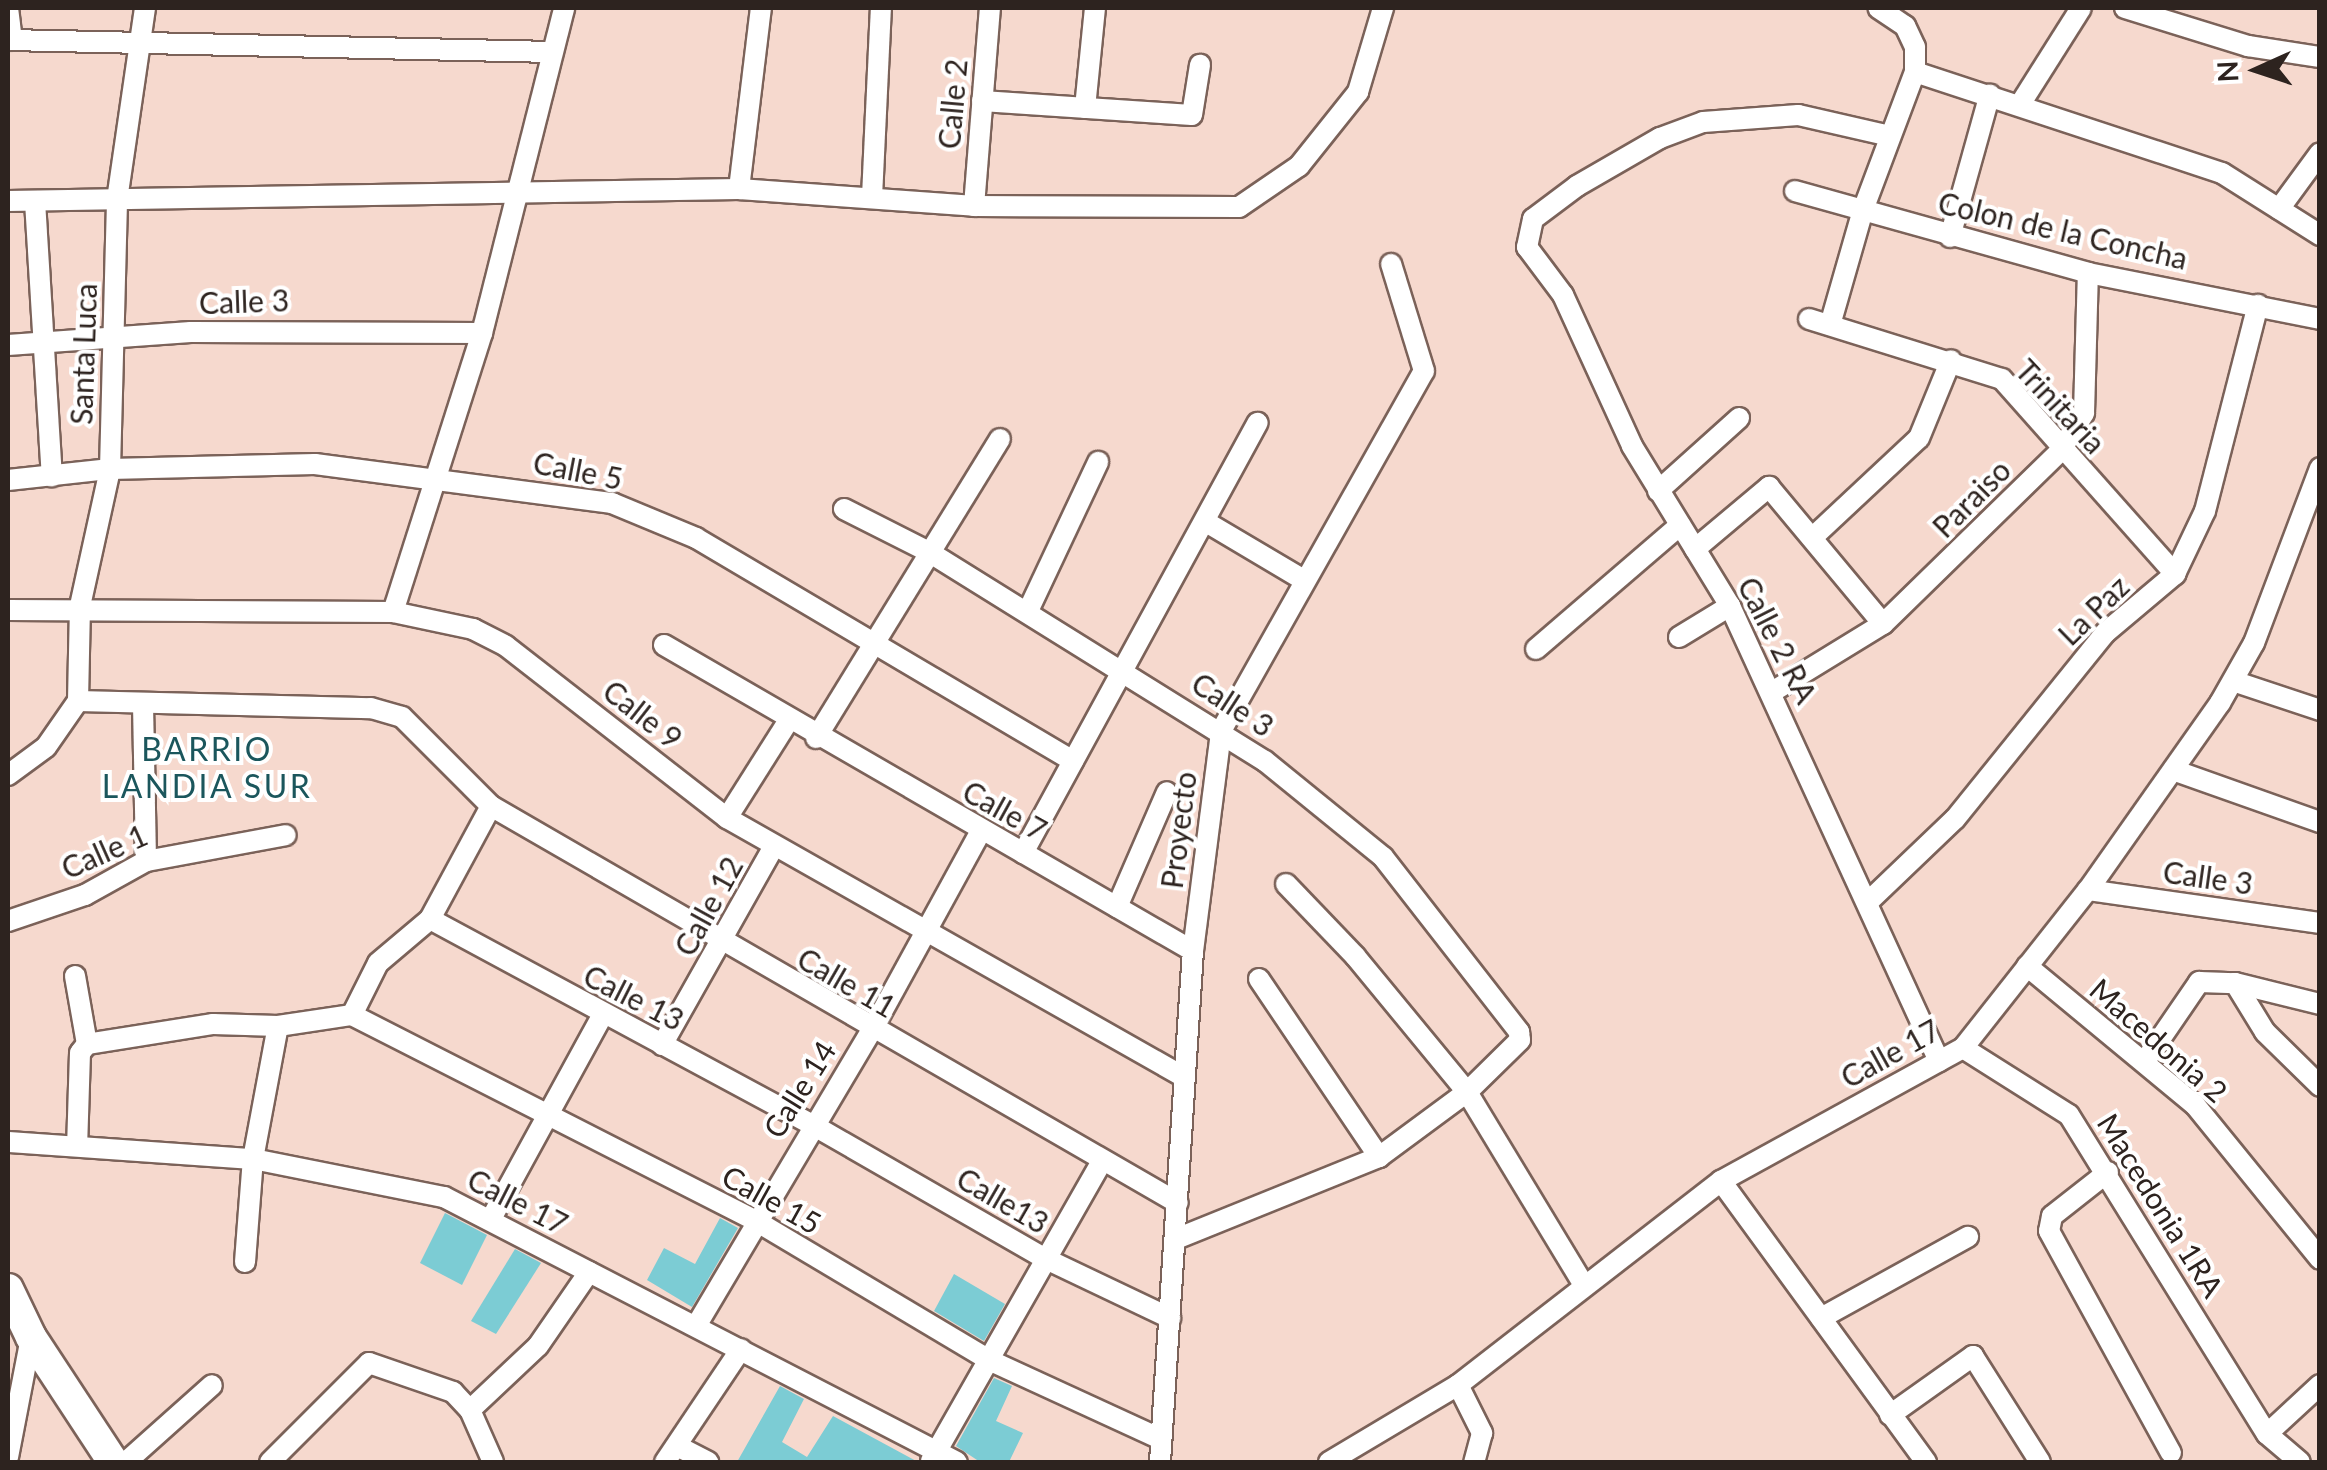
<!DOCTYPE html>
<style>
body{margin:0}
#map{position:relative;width:2327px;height:1470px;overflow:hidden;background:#f6d9ce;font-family:Lato,sans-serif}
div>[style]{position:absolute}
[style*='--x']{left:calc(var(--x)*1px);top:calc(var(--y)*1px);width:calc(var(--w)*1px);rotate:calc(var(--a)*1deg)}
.building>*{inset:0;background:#7cccd4}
.roads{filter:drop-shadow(2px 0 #7b6259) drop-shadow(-2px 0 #7b6259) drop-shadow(0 2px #7b6259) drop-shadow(0 -2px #7b6259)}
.street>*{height:20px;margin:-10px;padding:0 10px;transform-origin:10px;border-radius:10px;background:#fff}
.secondary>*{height:30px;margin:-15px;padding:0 15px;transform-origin:15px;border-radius:15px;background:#fff}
span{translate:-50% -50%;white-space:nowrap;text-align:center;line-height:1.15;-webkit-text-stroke:8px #fff;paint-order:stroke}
.street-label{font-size:30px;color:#2d231f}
.neighbourhood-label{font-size:32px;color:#1b565c;letter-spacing:2.5px}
.frame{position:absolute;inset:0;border:10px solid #2d231f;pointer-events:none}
.north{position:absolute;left:2207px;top:20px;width:100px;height:100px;-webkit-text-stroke:8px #fff;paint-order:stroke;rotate:267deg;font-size:28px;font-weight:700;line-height:40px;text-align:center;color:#2d231f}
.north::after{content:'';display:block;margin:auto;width:35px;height:45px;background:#2d231f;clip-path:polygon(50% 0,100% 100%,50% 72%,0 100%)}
</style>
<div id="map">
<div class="building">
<i style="clip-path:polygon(445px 1213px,487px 1235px,462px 1285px,420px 1263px)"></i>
<i style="clip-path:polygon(720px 1218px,738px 1228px,692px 1307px,647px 1280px,664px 1248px,695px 1264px)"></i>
<i style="clip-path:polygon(515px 1249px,541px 1263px,496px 1334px,471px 1321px)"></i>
<i style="clip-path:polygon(954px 1274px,1005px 1304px,984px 1341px,934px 1311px)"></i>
<i style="clip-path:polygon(994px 1378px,1012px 1386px,996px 1421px,1023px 1433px,1009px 1462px,980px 1462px,956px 1446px)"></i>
<i style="clip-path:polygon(780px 1386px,804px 1399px,782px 1442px,807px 1457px,833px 1416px,918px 1462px,737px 1462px)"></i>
</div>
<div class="roads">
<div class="street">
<i style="--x:8;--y:8;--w:32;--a:83"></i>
<i style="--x:2125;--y:8;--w:129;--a:17.2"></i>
<i style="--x:2248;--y:46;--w:73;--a:8.7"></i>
<i style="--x:8;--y:40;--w:544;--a:1.26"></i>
<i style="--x:1915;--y:72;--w:323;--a:18.2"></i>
<i style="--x:2222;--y:173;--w:116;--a:32.3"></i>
<i style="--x:982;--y:101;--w:210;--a:3.8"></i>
<i style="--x:1192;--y:115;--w:51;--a:-80.9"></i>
<i style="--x:2021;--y:103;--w:112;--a:-57.7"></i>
<i style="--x:1085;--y:108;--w:100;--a:-84.3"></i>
<i style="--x:1890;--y:136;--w:94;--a:-167.1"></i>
<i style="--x:1798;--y:115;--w:95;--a:175.8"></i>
<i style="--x:1703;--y:122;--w:46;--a:159.6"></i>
<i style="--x:1660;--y:138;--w:96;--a:150"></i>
<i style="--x:1577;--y:186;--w:55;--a:143.1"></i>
<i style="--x:1533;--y:219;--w:29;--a:102"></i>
<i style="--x:1527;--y:247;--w:60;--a:53.1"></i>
<i style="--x:1563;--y:295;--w:166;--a:65.4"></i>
<i style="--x:1632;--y:446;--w:188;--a:58.5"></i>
<i style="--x:1730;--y:606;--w:501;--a:65.33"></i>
<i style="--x:739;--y:189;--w:182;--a:-83.1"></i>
<i style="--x:1795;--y:191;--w:304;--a:15.6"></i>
<i style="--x:2088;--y:273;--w:237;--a:11.2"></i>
<i style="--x:872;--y:197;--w:189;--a:-87.3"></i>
<i style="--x:8;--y:201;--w:731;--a:-0.94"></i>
<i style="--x:739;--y:189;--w:236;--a:4.1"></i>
<i style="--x:974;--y:206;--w:265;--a:0.2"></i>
<i style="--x:1239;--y:207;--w:73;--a:-34.3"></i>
<i style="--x:1299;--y:166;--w:95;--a:-51.4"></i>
<i style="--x:1358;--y:92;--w:88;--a:-73.4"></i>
<i style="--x:35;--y:201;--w:276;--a:86.5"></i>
<i style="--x:974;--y:206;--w:199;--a:-85.4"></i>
<i style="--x:2279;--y:209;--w:69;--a:-53.8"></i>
<i style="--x:1950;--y:237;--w:148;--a:-74.4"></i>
<i style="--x:1809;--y:319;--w:202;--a:17.3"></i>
<i style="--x:2002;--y:379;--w:261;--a:48.4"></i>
<i style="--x:1830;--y:325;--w:120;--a:-74"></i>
<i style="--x:1863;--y:210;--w:147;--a:-69.4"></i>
<i style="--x:1915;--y:72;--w:25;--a:-90"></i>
<i style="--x:1915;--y:47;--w:23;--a:-115"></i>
<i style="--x:1905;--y:26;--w:32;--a:-146"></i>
<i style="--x:8;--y:345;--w:183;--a:-4.1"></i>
<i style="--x:191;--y:332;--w:291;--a:0.2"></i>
<i style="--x:8;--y:480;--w:103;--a:-6.2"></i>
<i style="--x:110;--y:469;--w:205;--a:-1.4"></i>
<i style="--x:315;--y:464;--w:300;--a:7.5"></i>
<i style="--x:612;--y:503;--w:91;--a:22.6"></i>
<i style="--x:696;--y:538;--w:438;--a:30.6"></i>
<i style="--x:1658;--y:491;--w:109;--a:-42"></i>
<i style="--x:844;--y:509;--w:95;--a:26.8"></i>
<i style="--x:929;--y:552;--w:396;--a:31.9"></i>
<i style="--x:1265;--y:761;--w:152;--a:39.1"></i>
<i style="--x:1383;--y:857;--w:222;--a:52.1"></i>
<i style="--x:1519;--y:1032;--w:8;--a:83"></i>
<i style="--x:1520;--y:1040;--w:74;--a:135.5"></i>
<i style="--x:1467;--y:1092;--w:109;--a:143.5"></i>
<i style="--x:1379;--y:1157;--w:219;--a:158"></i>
<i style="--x:1206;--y:522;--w:112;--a:30.7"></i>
<i style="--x:1812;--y:538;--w:146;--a:-43.1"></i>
<i style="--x:1919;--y:438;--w:84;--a:-67.7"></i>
<i style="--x:1695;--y:549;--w:97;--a:-40"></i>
<i style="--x:1769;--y:487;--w:178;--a:50.2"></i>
<i style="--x:8;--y:610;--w:385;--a:0.3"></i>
<i style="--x:393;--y:612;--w:82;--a:12"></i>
<i style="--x:473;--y:629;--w:37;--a:27"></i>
<i style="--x:506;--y:646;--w:280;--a:37.9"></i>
<i style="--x:727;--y:818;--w:525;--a:29.54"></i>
<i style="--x:1028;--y:611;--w:165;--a:-64.8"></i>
<i style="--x:393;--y:612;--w:293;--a:-72.3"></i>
<i style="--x:482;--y:333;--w:335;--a:-75.8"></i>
<i style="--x:1679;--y:637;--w:60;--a:-31.3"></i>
<i style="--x:664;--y:645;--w:611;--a:30.05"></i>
<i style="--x:1536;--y:649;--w:190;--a:-40.7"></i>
<i style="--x:2233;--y:681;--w:92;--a:18.4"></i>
<i style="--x:1772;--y:692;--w:130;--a:-31.5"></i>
<i style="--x:1883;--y:624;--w:249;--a:-44.3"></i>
<i style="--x:2061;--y:450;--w:44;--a:-58.1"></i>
<i style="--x:2084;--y:413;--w:140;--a:-88.4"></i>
<i style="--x:78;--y:701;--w:293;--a:1.4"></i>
<i style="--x:371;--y:708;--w:32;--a:16"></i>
<i style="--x:402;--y:717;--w:126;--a:45"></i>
<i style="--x:491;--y:806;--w:793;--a:30.02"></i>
<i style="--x:78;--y:701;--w:95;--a:-88.8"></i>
<i style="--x:80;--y:606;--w:140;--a:-77.6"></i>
<i style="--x:110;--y:469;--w:269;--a:-88.5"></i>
<i style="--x:117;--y:200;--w:194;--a:-81.7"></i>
<i style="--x:143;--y:704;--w:157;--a:88.9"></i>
<i style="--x:816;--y:738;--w:351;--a:-58.4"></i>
<i style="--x:2173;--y:770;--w:156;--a:19.5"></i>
<i style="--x:8;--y:775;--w:47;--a:-36.4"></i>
<i style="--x:46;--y:747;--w:56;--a:-55.2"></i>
<i style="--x:727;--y:818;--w:116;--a:-57.7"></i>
<i style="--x:1023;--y:853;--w:490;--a:-61.4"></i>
<i style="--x:1286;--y:884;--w:100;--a:46.2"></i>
<i style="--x:1355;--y:956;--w:176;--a:50.5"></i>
<i style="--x:1467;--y:1092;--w:226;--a:58.8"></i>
<i style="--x:2088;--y:890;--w:234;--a:8.1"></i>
<i style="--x:1868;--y:902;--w:120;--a:-43.7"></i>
<i style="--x:1955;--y:819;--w:239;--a:-51.1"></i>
<i style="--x:2105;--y:633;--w:92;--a:-40.1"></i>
<i style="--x:2175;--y:574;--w:70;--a:-64.5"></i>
<i style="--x:2205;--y:511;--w:213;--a:-75.6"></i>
<i style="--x:1117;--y:907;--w:125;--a:-66.5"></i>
<i style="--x:430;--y:919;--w:433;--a:28.3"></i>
<i style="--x:811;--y:1124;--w:269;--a:29.9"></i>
<i style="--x:1044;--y:1258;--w:140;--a:25.5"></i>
<i style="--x:8;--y:921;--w:81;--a:-18.7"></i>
<i style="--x:85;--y:895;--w:70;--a:-29.1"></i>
<i style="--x:146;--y:861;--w:142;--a:-10.5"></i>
<i style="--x:2027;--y:966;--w:218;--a:39.6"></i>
<i style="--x:2195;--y:1105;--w:198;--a:50.9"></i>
<i style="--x:75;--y:976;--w:69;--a:80"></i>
<i style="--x:87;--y:1044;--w:11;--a:128"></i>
<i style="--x:80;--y:1053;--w:93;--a:91.8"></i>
<i style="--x:1259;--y:979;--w:215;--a:56"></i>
<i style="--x:2235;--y:983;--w:57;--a:58.5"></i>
<i style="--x:2265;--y:1032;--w:77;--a:44.5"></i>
<i style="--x:352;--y:1015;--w:453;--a:27"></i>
<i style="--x:756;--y:1221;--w:271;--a:30.8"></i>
<i style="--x:989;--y:1360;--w:189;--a:24.7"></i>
<i style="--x:87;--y:1044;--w:128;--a:-9"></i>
<i style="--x:213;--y:1024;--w:65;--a:1.8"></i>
<i style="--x:278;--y:1026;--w:75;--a:-8.5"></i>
<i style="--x:352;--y:1015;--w:58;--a:-63.4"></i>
<i style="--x:378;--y:963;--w:68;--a:-40.2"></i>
<i style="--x:430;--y:919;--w:128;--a:-61.6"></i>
<i style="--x:662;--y:1045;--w:228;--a:-60.6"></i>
<i style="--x:1963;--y:1048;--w:125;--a:32.3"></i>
<i style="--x:2069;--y:1115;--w:375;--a:58.2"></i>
<i style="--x:2267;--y:1434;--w:43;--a:40.3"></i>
<i style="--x:2145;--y:1061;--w:96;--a:-55.6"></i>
<i style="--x:2199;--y:982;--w:36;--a:2"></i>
<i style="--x:2235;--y:983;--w:88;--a:13.9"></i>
<i style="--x:8;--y:1142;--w:246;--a:4"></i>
<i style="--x:253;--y:1159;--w:195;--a:11.3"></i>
<i style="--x:444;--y:1197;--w:577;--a:27.32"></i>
<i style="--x:2108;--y:1172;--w:71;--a:141.8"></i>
<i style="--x:2052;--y:1216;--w:15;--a:101"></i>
<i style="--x:2049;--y:1231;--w:253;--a:61.2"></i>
<i style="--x:1721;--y:1181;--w:348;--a:53.9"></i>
<i style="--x:492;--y:1217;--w:229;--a:-61.3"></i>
<i style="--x:245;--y:1262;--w:103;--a:-85.6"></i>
<i style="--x:253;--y:1159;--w:135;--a:-79.4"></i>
<i style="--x:1821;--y:1318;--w:168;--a:-28.9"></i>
<i style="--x:696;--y:1326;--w:344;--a:-59.3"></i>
<i style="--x:872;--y:1030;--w:227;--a:-61.3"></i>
<i style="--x:1458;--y:1385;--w:54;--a:63.4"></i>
<i style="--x:1482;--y:1433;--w:30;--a:105"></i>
<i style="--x:470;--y:1410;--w:93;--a:-43.3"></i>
<i style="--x:538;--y:1346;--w:90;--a:-55.4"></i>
<i style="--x:1890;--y:1415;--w:102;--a:-35.4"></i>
<i style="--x:1973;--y:1356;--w:125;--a:57.7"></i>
<i style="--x:2267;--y:1434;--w:72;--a:-42.8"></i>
<i style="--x:677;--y:1446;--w:35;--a:27"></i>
<i style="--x:8;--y:1457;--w:122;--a:-79.1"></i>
<i style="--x:931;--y:1461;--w:345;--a:-60.3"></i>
<i style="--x:126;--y:1462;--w:115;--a:-41.8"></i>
<i style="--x:270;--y:1462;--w:140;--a:-45"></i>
<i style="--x:369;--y:1363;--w:89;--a:19"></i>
<i style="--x:453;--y:1392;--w:25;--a:47"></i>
<i style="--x:470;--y:1410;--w:57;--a:66.1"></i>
<i style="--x:665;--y:1462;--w:136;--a:-56.1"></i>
<i style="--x:1160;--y:1462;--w:512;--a:-86.31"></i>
<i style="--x:1193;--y:951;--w:222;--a:-82.7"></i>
<i style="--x:1221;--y:731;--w:413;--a:-60.6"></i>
<i style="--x:1424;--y:371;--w:112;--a:-107.1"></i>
<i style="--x:1329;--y:1462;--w:150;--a:-30.8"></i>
<i style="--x:1458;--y:1385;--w:333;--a:-37.8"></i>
<i style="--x:1721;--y:1181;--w:276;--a:-28.8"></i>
<i style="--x:1963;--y:1048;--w:201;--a:-51.7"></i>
<i style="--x:2088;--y:890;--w:229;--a:-54.8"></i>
<i style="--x:2220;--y:703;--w:69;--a:-60.5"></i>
<i style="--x:2254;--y:643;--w:187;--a:-69.3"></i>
</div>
<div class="secondary">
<i style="--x:8;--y:1289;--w:53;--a:64.4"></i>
<i style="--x:31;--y:1337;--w:149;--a:56.7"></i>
</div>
</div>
<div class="street-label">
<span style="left:952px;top:104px;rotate:-85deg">Calle 2</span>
<span style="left:2063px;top:230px;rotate:13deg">Colon de la Concha</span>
<span style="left:244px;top:301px;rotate:-2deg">Calle 3</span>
<span style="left:83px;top:354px;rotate:-88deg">Santa Luca</span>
<span style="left:2061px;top:406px;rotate:47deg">Trinitaria</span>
<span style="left:578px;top:470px;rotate:11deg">Calle 5</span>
<span style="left:1971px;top:498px;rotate:-45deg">Paraiso</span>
<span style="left:2093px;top:610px;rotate:-44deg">La Paz</span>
<span style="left:1778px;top:640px;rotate:63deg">Calle 2 RA</span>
<span style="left:1233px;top:704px;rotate:33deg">Calle 3</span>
<span style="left:643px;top:714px;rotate:38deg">Calle 9</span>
<span style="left:1005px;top:810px;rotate:29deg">Calle 7</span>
<span style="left:1178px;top:830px;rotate:-83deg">Proyecto</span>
<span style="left:104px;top:851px;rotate:-24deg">Calle 1</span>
<span style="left:2208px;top:877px;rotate:8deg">Calle 3</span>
<span style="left:708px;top:906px;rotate:-61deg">Calle 12</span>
<span style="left:847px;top:982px;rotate:30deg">Calle 11</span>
<span style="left:634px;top:997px;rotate:27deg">Calle 13</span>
<span style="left:2159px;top:1040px;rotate:41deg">Macedonia 2</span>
<span style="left:1890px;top:1053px;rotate:-29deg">Calle 17</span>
<span style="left:799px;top:1089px;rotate:-58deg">Calle 14</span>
<span style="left:772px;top:1199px;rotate:29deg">Calle 15</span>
<span style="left:1003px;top:1200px;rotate:30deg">Calle13</span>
<span style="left:518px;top:1201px;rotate:27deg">Calle 17</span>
<span style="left:2161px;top:1205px;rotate:58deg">Macedonia 1RA</span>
</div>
<div class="neighbourhood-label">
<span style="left:207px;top:768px">BARRIO<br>LANDIA SUR</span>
</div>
<div class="frame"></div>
<div class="north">N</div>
</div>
